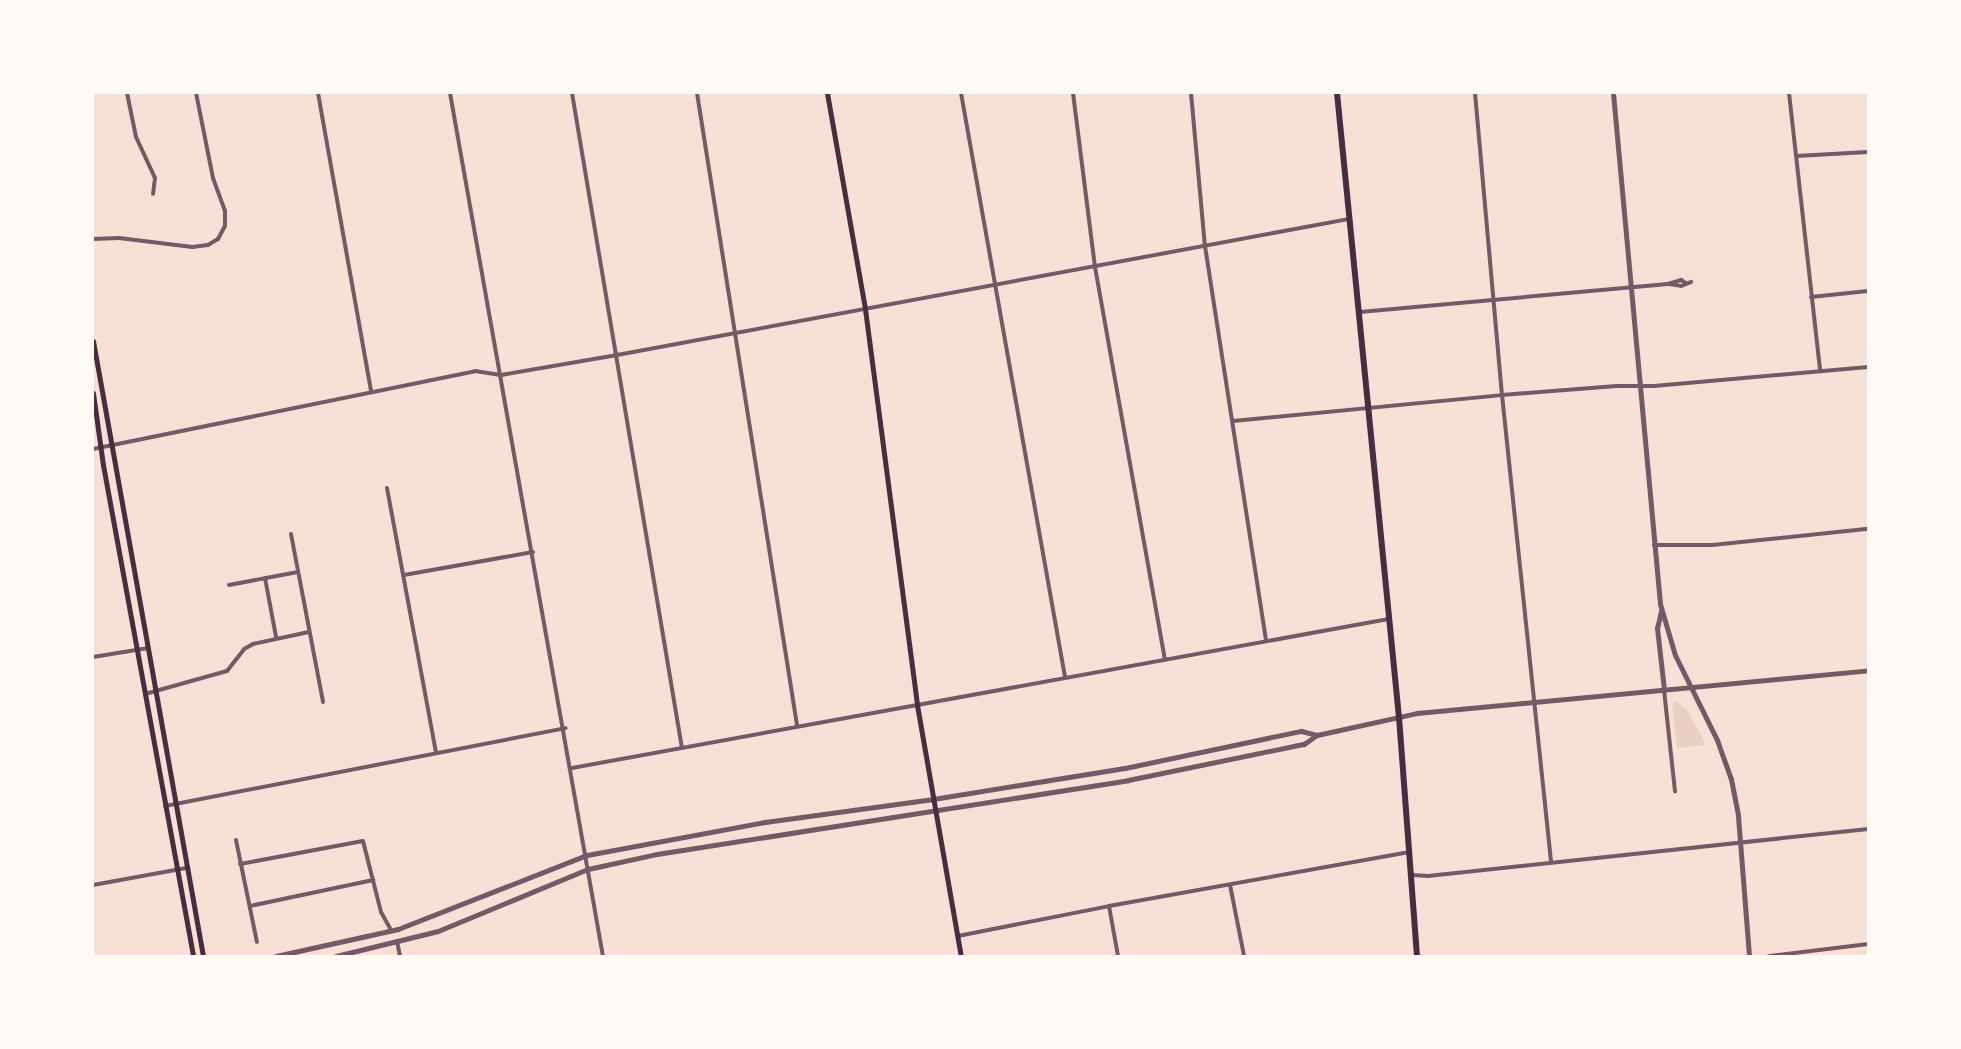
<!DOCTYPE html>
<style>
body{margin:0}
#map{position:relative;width:1961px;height:1049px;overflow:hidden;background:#f7e1d7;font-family:Raleway,sans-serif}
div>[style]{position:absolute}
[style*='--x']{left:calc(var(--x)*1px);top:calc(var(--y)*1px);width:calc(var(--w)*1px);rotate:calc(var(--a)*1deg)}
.green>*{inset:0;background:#ebcfc5}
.minor>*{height:4px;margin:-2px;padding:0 2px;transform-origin:2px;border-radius:2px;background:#755966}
.tertiary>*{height:5px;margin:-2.5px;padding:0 2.5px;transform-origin:2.5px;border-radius:2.5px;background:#755966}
.secondary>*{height:5px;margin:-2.5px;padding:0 2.5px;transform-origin:2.5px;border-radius:2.5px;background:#4a2c40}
.primary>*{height:6px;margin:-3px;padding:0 3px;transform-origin:3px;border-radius:3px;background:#4a2c40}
span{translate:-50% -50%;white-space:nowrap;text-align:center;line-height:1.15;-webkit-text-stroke:5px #fffaf5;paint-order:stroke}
.frame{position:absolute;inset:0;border:94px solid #fffaf5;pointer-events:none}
</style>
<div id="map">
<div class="green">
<i style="clip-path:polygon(1676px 701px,1688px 711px,1706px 745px,1677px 748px,1672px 704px)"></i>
</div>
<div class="minor">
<i style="--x:127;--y:93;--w:45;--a:78.4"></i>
<i style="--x:136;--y:137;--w:45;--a:65.1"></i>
<i style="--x:155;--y:178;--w:16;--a:97"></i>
<i style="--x:318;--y:93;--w:304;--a:79.9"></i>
<i style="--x:450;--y:93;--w:876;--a:79.95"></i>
<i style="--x:572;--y:93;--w:664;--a:80.47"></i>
<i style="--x:697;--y:93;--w:640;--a:81.01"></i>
<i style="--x:961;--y:93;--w:593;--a:79.9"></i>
<i style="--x:1073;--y:93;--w:175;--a:82.8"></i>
<i style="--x:1095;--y:267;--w:398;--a:79.9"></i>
<i style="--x:1191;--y:93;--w:154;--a:84.8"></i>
<i style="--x:1205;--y:246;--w:399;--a:81.2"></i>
<i style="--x:1475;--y:93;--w:303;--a:84.9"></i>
<i style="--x:1502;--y:395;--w:470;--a:84"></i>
<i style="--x:1789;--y:93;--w:280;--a:83.6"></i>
<i style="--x:1796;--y:156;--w:72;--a:-3.2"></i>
<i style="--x:93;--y:239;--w:26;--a:-2"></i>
<i style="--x:119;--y:238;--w:74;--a:7"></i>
<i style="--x:192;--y:247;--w:16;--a:-7"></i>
<i style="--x:208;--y:245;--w:12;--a:-31"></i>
<i style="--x:218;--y:239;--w:15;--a:-62"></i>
<i style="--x:225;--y:226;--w:15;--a:-90"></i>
<i style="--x:225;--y:211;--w:35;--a:-110"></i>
<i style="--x:213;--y:178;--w:87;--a:-101.3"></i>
<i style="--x:1669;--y:284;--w:12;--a:9"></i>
<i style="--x:1681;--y:286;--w:11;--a:-22"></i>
<i style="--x:1811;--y:297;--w:57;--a:-6"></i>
<i style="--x:1360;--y:312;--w:309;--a:-5.2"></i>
<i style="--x:1668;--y:284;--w:14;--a:-17"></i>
<i style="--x:1681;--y:280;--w:6;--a:31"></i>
<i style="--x:1233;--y:421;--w:270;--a:-5.5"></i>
<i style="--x:1502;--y:395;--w:115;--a:-4.5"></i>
<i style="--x:1617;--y:386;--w:37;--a:0"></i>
<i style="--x:1654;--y:386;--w:215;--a:-5.1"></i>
<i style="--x:93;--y:449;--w:390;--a:-11.5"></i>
<i style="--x:475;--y:371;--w:26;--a:9"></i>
<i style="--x:501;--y:375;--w:118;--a:-9.8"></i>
<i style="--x:617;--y:355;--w:745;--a:-10.53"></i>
<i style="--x:387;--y:488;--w:269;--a:79.5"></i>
<i style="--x:291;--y:534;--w:171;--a:79.2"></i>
<i style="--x:1654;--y:545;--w:58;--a:0"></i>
<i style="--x:1712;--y:545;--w:157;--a:-5.9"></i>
<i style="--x:404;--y:575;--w:131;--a:-10.1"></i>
<i style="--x:265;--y:578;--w:60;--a:79.4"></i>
<i style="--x:229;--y:585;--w:70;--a:-10.7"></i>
<i style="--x:93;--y:657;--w:56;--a:-9.3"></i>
<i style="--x:1664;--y:690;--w:102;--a:83.8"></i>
<i style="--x:145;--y:694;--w:85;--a:-15.7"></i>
<i style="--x:227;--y:671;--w:28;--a:-52"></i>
<i style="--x:244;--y:649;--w:10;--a:-29"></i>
<i style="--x:253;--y:644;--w:57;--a:-12.1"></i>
<i style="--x:572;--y:768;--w:830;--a:-10.34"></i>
<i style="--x:165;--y:806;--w:408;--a:-11"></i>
<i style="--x:236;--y:840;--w:104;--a:78.4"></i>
<i style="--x:240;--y:864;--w:125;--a:-10.6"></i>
<i style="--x:363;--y:841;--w:73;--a:75.8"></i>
<i style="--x:381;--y:912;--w:21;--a:61"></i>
<i style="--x:1412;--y:875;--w:16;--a:4"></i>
<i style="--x:1428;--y:876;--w:443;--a:-6.1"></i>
<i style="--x:93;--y:885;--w:96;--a:-10.3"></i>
<i style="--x:1230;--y:885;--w:72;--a:78.8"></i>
<i style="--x:250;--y:906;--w:126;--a:-11.9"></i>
<i style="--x:1109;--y:906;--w:51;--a:79.8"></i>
<i style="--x:958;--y:936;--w:154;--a:-11.2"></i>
<i style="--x:1109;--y:906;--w:304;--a:-10.2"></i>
<i style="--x:397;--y:941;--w:15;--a:79"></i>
<i style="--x:1769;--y:956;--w:100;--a:-6.9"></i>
</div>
<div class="tertiary">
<i style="--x:1613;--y:93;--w:513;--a:84.74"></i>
<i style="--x:1660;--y:604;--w:53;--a:73.6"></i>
<i style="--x:1675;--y:655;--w:95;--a:63.7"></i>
<i style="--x:1717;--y:740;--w:41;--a:70.3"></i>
<i style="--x:1731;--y:779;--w:38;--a:79"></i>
<i style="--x:1738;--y:816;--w:140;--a:85.5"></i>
<i style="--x:1661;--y:611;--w:17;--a:103"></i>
<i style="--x:1657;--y:628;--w:61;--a:83.5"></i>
<i style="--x:276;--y:956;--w:125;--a:-12.5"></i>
<i style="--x:398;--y:929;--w:203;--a:-21.4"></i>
<i style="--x:587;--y:855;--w:181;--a:-10.5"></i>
<i style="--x:765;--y:822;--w:170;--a:-7.8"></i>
<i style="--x:933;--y:799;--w:194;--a:-9.2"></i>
<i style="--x:1125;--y:768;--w:180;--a:-11.9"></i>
<i style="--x:1301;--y:731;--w:16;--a:14"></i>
<i style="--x:336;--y:956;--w:105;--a:-13.8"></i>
<i style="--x:438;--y:931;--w:162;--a:-22.5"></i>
<i style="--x:588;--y:869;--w:71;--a:-12.3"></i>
<i style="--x:657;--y:854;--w:477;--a:-8.9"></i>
<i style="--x:1128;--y:780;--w:180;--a:-11.6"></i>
<i style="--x:1304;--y:744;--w:16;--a:-35"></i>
<i style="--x:1317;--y:735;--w:102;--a:-12.4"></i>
<i style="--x:1417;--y:713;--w:453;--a:-5.4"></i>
</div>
<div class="secondary">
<i style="--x:827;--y:93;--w:219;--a:80"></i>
<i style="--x:865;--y:309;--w:399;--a:82.5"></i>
<i style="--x:917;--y:705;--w:255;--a:80.1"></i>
<i style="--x:93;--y:341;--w:625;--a:79.86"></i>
<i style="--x:93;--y:393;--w:73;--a:82.1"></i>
<i style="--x:103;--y:465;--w:499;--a:79.6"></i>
</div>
<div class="primary">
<i style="--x:1337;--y:93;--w:627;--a:84.33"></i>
<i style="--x:1399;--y:717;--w:240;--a:85.7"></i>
</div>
<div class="frame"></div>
</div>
